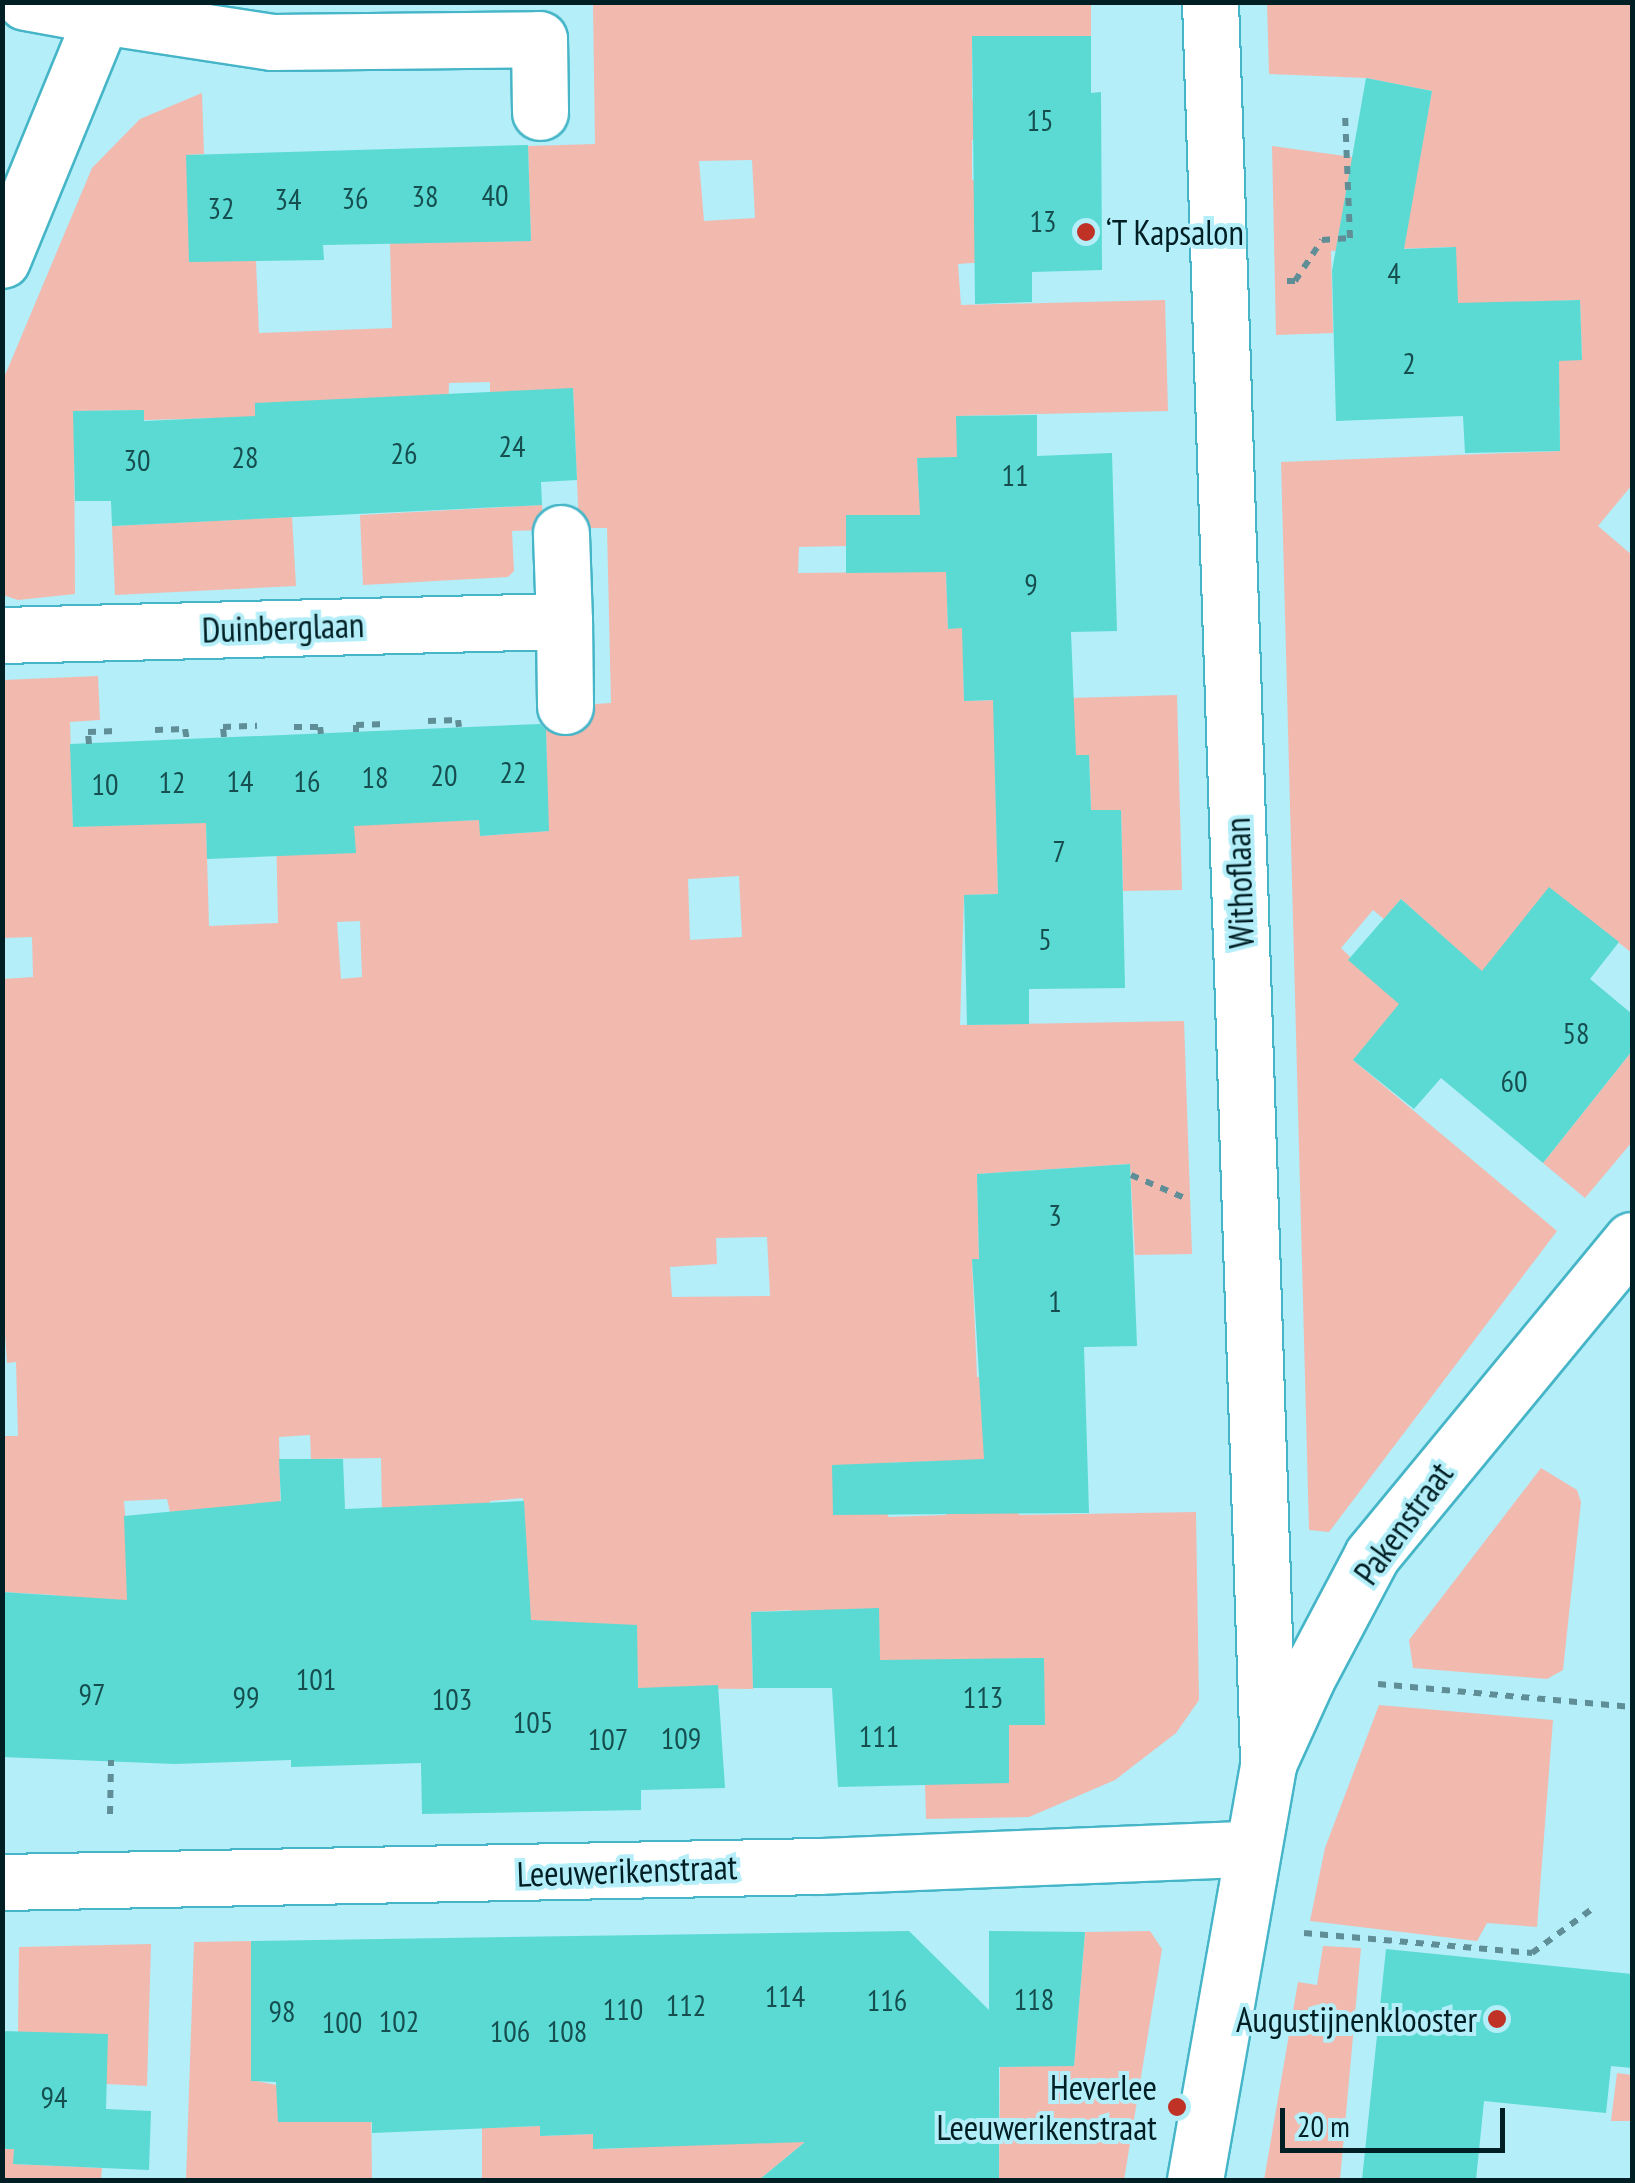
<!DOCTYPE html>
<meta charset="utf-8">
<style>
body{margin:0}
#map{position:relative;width:1635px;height:2183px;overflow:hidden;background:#b3eef9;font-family:"PT Sans Narrow",sans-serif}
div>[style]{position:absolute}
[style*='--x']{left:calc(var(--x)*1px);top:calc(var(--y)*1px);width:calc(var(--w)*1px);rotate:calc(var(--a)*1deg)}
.green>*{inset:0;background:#f2b9af}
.building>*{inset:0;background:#5adad3}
.path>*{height:6px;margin-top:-3px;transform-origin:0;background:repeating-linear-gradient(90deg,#608e96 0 8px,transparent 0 16px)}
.roads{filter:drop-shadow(2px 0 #45b5c7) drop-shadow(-2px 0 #45b5c7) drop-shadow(0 2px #45b5c7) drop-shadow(0 -2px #45b5c7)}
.minor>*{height:55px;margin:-27.5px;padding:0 27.5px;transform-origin:27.5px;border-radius:27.5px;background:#fff}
.dots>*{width:28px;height:28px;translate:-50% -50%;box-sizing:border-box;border:5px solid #b3eef9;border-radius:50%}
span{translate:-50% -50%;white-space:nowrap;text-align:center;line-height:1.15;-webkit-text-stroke:8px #b3eef9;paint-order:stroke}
.number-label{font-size:30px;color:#164e50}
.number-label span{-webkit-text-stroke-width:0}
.poi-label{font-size:35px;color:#001f24}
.left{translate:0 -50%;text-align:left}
.right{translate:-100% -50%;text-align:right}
.street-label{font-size:35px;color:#001f24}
.frame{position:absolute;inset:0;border:5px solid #001f24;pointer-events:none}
.scale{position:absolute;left:1280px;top:2108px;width:225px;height:45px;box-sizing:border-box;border:5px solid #001f24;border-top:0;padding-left:12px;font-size:30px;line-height:35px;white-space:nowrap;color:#001f24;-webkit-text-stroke:8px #b3eef9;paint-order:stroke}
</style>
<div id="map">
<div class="green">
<i style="clip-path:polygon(evenodd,593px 3px,1155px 3px,1091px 4px,1091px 36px,972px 36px,972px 100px,978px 99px,980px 139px,972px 140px,972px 180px,983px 180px,985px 262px,958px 264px,961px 305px,1165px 300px,1168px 411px,957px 416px,957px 457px,917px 459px,919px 492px,955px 492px,945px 540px,948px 628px,974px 627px,963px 653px,964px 701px,1177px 695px,1182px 890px,1123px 891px,1121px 810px,1091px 810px,1089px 755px,995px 757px,998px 894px,964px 895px,960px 1025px,1184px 1021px,1192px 1254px,1135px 1255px,1130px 1164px,977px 1174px,979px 1259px,972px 1260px,977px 1377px,1015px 1376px,1019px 1515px,1196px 1512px,1199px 1700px,1176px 1733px,1115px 1780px,1029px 1817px,926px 1819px,925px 1784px,1009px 1725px,1045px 1725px,1043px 1658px,880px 1662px,879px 1625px,793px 1627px,791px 1610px,751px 1612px,753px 1689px,638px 1688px,636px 1626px,529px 1620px,523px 1498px,490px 1501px,493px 1564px,383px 1568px,381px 1458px,311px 1459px,310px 1435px,279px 1437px,281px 1524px,211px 1508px,170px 1512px,167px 1499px,124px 1501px,134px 1629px,55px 1595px,3px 1592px,3px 1436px,18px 1436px,16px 1362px,7px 1363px,2px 1288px,3px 979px,33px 977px,32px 937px,3px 938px,3px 680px,98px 676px,100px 720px,70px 722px,73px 827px,206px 822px,209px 926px,278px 923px,276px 827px,479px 820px,481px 836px,548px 831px,546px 724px,580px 705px,611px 703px,607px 528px,579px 528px,573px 388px,490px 406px,490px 382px,449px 383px,448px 412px,144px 420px,143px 410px,74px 411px,75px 594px,18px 600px,3px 595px,3px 380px,92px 168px,140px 119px,202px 93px,204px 154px,186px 155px,256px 261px,259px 333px,392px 328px,390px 243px,531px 241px,528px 146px,595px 144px,593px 3px,752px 160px,755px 218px,704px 221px,699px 161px,752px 160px,593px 3px,846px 515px,895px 515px,895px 572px,798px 573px,799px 547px,846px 546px,846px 515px,593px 3px,739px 876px,742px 937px,690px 940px,688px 879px,739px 876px,593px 3px,360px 921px,362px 977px,341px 979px,337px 922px,360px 921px,593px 3px,767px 1237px,770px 1296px,672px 1297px,670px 1267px,717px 1264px,716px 1238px,767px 1237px,593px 3px,944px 1461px,946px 1515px,888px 1517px,886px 1463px,944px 1461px)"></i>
<i style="clip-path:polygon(evenodd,1267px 3px,1632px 3px,1632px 485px,1598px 526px,1632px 555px,1632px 953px,1549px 888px,1431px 1066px,1384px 1024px,1353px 1060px,1557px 1231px,1329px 1532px,1309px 1530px,1281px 462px,1560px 451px,1560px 407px,1457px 330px,1455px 247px,1331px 251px,1333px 333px,1276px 335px,1272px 146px,1418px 166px,1432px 91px,1366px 78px,1269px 74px,1267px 3px,1580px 300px,1582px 359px,1529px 302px,1580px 300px,1267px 3px,1401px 899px,1440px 934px,1389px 995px,1341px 948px,1373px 910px,1384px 919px,1401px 899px)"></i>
<i style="clip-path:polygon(542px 505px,543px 530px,512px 531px,514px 571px,508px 577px,363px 585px,360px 515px)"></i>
<i style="clip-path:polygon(292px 517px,296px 586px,115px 595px,112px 526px)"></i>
<i style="clip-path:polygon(1632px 1051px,1632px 1142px,1585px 1198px,1543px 1163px)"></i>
<i style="clip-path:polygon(1541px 1468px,1577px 1490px,1581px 1502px,1563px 1670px,1547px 1679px,1413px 1668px,1409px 1640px)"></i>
<i style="clip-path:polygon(1379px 1705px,1553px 1720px,1537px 1927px,1487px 1923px,1477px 1941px,1310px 1921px,1325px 1848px)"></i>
<i style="clip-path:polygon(1150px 1931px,1162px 1949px,1124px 2180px,944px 2180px,999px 2179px,1000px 2067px,1074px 2065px,1085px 1932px)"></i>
<i style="clip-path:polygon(251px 1941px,251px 2080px,371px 2104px,372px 2180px,186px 2180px,194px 1942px)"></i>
<i style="clip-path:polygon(151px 1944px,147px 2086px,106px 2084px,18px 2032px,19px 1947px)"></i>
<i style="clip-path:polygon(1323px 1946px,1361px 1948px,1340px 2180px,1264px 2180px,1298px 1982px,1317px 1985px)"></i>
<i style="clip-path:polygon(1617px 2073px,1632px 2075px,1632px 2121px,1611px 2121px)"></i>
<i style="clip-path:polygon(852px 2103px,759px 2180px,482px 2180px,482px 2128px,540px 2126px,541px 2136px,593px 2134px,594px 2149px,629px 2148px)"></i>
<i style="clip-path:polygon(3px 2149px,14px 2149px,14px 2164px,102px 2168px,101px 2180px,3px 2180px)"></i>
</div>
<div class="building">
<i style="clip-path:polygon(972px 36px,1091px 36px,1091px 93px,1101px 92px,1102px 270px,1032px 272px,1032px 302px,975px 304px)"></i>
<i style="clip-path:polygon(1366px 78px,1432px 91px,1404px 249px,1456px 247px,1458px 303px,1580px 300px,1582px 360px,1559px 361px,1560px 451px,1465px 453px,1463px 416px,1336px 421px,1332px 271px)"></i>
<i style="clip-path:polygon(528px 145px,531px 241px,323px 245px,324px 260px,189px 262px,186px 155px)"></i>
<i style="clip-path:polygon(573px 388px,577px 480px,541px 482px,542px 505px,112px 526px,111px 501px,75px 501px,73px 411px,144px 410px,144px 421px,255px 416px,255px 403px)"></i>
<i style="clip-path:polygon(1037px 415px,1037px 456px,1112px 453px,1117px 631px,1071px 632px,1076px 755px,1089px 755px,1091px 810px,1121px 810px,1125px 988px,1029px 989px,1029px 1024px,967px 1025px,964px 895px,998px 894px,993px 700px,964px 701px,962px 628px,948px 629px,946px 572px,846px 573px,846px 515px,920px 515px,917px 458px,957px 457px,956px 416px)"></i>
<i style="clip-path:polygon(540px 724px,546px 730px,549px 831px,480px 836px,479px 820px,354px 826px,356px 853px,207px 859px,206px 823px,73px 827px,70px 744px)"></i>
<i style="clip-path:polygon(1549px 887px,1619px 942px,1590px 979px,1632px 1014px,1632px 1051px,1543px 1163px,1441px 1078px,1414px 1109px,1353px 1060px,1399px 1004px,1348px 960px,1401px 899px,1482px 971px)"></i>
<i style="clip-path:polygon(1130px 1164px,1137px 1346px,1084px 1347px,1089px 1513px,833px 1515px,832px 1465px,984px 1459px,972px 1259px,979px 1259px,977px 1174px)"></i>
<i style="clip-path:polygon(279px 1459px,343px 1459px,345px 1509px,524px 1501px,531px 1620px,637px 1625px,638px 1688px,718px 1685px,725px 1788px,641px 1790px,641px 1810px,422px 1814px,421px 1763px,291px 1767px,291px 1760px,175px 1764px,2px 1757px,2px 1592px,127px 1600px,124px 1516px,281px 1501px)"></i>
<i style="clip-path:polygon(879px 1608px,880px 1660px,1044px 1658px,1045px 1725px,1009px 1725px,1009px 1783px,838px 1787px,832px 1688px,753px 1688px,751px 1612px)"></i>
<i style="clip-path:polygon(909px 1931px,989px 2010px,989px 1931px,1085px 1932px,1074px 2066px,999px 2067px,999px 2179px,759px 2180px,805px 2142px,593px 2149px,593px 2134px,540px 2136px,540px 2126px,372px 2133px,372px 2122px,278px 2122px,276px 2082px,251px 2081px,251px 1941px)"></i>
<i style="clip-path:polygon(1386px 1949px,1632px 1974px,1632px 2068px,1611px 2066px,1606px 2113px,1484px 2101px,1476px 2180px,1362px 2180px)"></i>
<i style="clip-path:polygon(2px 2031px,108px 2034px,106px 2109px,151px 2111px,149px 2170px,13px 2164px,14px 2149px,2px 2149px)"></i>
</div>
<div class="path">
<i style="--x:1287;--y:281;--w:8;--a:0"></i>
<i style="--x:1295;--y:281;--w:49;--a:-56.6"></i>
<i style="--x:1322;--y:240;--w:28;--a:-4"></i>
<i style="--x:1350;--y:238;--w:124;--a:-92.3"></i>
<i style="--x:428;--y:721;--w:30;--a:-2"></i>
<i style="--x:458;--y:720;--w:7;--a:82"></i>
<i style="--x:294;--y:727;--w:26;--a:0"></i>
<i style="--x:320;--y:727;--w:7;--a:82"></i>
<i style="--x:155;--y:730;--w:30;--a:-2"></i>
<i style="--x:185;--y:729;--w:11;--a:80"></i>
<i style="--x:356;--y:732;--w:7;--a:-90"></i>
<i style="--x:356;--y:725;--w:31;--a:-2"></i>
<i style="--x:224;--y:737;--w:10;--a:-96"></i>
<i style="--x:223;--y:727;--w:34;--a:-2"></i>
<i style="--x:89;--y:744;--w:12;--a:-95"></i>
<i style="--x:88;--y:732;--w:29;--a:-2"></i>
<i style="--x:1131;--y:1175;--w:59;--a:23.1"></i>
<i style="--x:1378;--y:1684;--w:255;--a:5.2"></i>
<i style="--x:110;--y:1814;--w:54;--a:-88.9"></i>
<i style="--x:1304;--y:1933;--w:229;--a:5"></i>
<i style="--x:1532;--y:1953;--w:79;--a:-36.3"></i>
</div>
<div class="roads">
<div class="minor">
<i style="--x:1210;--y:2;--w:1763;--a:88.11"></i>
<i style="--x:102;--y:16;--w:172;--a:8.7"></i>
<i style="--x:272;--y:42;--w:267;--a:-0.6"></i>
<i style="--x:539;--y:39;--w:73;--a:89.2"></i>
<i style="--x:2;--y:260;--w:264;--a:-67.7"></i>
<i style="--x:102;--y:16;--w:78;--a:-169.7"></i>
<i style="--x:564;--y:621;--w:85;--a:89.3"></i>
<i style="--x:2;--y:635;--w:562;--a:-1.43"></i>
<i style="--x:564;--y:621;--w:88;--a:-92"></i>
<i style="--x:2;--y:1882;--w:817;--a:-1.12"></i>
<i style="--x:819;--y:1866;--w:432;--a:-2.3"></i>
<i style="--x:1195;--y:2180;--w:422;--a:-80"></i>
<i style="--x:1268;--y:1764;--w:94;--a:-65.6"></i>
<i style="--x:1307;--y:1678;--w:139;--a:-62.1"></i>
<i style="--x:1372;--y:1555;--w:408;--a:-50.5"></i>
</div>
</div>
<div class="dots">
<i style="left:1086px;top:232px;background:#bf3225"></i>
<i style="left:1497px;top:2019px;background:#bf3225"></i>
<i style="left:1177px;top:2107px;background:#bf3225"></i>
</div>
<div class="number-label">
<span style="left:1040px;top:120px">15</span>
<span style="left:495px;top:195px">40</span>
<span style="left:425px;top:196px">38</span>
<span style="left:355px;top:198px">36</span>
<span style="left:288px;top:199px">34</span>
<span style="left:221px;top:208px">32</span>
<span style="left:1043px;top:221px">13</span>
<span style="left:1394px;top:273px">4</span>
<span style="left:1409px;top:363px">2</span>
<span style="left:512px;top:446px">24</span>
<span style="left:404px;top:453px">26</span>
<span style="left:245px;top:457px">28</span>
<span style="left:137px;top:460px">30</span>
<span style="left:1015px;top:475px">11</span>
<span style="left:1031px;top:584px">9</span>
<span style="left:513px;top:772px">22</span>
<span style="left:444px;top:775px">20</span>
<span style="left:375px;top:777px">18</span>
<span style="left:240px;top:781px">14</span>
<span style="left:307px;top:781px">16</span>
<span style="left:172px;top:782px">12</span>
<span style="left:105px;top:784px">10</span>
<span style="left:1059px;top:851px">7</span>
<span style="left:1045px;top:939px">5</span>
<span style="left:1576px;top:1033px">58</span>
<span style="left:1514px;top:1081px">60</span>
<span style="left:1055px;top:1215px">3</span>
<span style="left:1055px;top:1301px">1</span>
<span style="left:316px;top:1679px">101</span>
<span style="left:92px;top:1694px">97</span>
<span style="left:246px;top:1697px">99</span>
<span style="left:983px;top:1697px">113</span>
<span style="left:452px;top:1699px">103</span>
<span style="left:533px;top:1722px">105</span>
<span style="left:879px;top:1736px">111</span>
<span style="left:681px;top:1738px">109</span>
<span style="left:608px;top:1739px">107</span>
<span style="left:785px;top:1996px">114</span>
<span style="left:1034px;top:1999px">118</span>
<span style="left:887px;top:2000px">116</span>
<span style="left:686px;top:2005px">112</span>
<span style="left:623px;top:2009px">110</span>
<span style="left:282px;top:2011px">98</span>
<span style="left:399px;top:2021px">102</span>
<span style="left:342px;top:2022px">100</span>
<span style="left:510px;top:2031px">106</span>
<span style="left:567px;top:2031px">108</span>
<span style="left:54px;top:2097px">94</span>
</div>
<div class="poi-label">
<span class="left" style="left:1106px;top:232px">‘T Kapsalon</span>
<span class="right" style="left:1477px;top:2019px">Augustijnenklooster</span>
<span class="right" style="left:1157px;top:2107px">Heverlee<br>Leeuwerikenstraat</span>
</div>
<div class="street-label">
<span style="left:283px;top:627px;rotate:-2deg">Duinberglaan</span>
<span style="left:1239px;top:883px;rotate:-92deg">Withoflaan</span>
<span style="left:1403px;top:1523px;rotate:-54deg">Pakenstraat</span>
<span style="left:627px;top:1870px;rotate:-2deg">Leeuwerikenstraat</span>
</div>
<div class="frame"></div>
<div class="scale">20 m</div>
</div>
